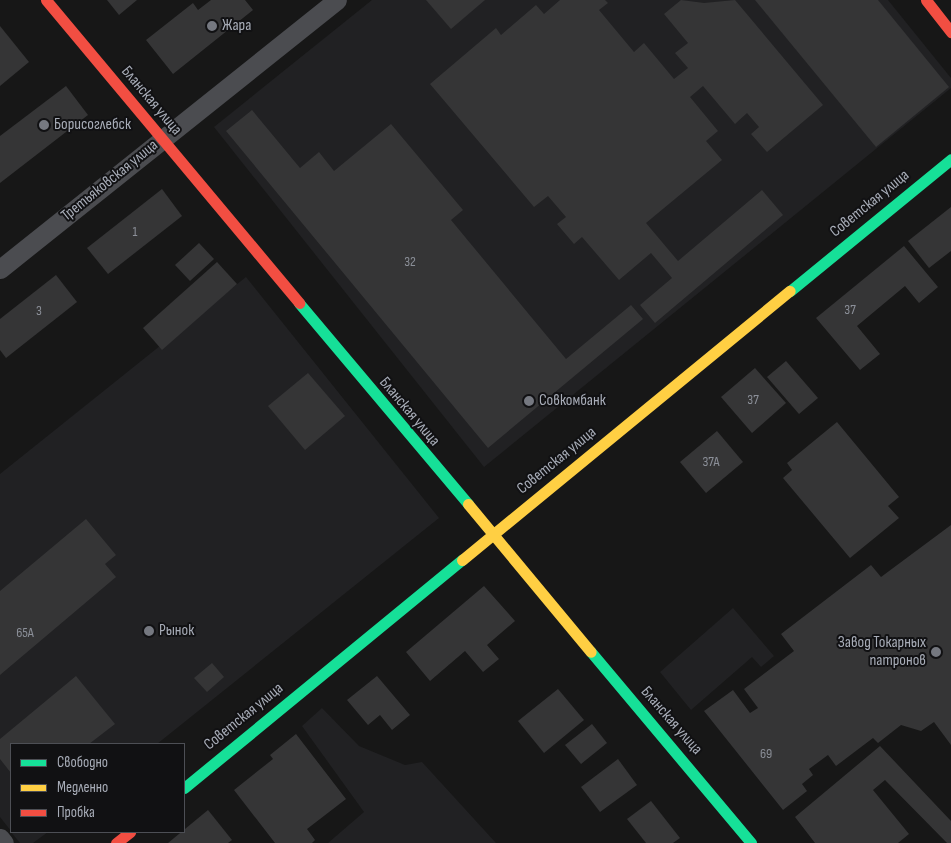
<!DOCTYPE html>
<meta charset="utf-8">
<style>
body{margin:0}
#map{position:relative;width:951px;height:843px;overflow:hidden;background:#171717;font-family:"Sofia Sans Condensed",sans-serif}
div>[style]{position:absolute}
[style*='--x']{left:calc(var(--x)*1px);top:calc(var(--y)*1px);width:calc(var(--w)*1px);rotate:calc(var(--a)*1deg)}
.built>*{inset:0;background:#212123}
.building>*{inset:0;background:#353536}
.street>*{height:19px;margin:-9.5px;padding:0 9.5px;transform-origin:9.5px;border-radius:9.5px;background:#4b4c50}
.fast>*{height:11px;margin:-5.5px;padding:0 5.5px;transform-origin:5.5px;border-radius:5.5px;background:#16e098}
.slow>*{height:11px;margin:-5.5px;padding:0 5.5px;transform-origin:5.5px;border-radius:5.5px;background:#ffcf43}
.jam>*{height:11px;margin:-5.5px;padding:0 5.5px;transform-origin:5.5px;border-radius:5.5px;background:#f24e42}
.dots>*{width:14px;height:14px;translate:-50% -50%;box-sizing:border-box;border:2px solid #111113;border-radius:50%}
span{translate:-50% -50%;white-space:nowrap;text-align:center;line-height:1.15;-webkit-text-stroke:4px #111113;paint-order:stroke}
.number-label{font-size:14px;color:#8b8f98}
.number-label span{-webkit-text-stroke-width:0}
.poi-label{font-size:16px;color:#a8adb8}
.left{translate:0 -50%;text-align:left}
.right{translate:-100% -50%;text-align:right}
.street-label{font-size:16px;color:#a8adb8}
.legend{position:absolute;left:10px;top:743px;width:175px;height:90px;box-sizing:border-box;background:#111113;border:1px solid #4d4f55;margin:0;padding:6px 9px;list-style:none;font-size:15px;color:#a8adb8}
.legend li{display:flex;align-items:center;gap:10px;height:25px}
.legend b{width:25px;border:1px solid #4d4f55}
</style>
<div id="map">
<div class="built">
<i style="clip-path:polygon(372px 0,888px 0,951px 78px,951px 88px,484px 467px,214px 127px)"></i>
<i style="clip-path:polygon(246px 277px,439px 518px,157px 744px,11px 744px,11px 831px,0 817px,0 474px)"></i>
<i style="clip-path:polygon(733px 608px,774px 656px,761px 667px,752px 657px,691px 710px,660px 672px)"></i>
<i style="clip-path:polygon(322px 708px,359px 746px,405px 765px,422px 762px,496px 843px,328px 843px,364px 812px,302px 726px)"></i>
<i style="clip-path:polygon(11px 832px,48px 832px,33px 843px,20px 843px)"></i>
</div>
<div class="building">
<i style="clip-path:polygon(107px 0,137px 0,119px 15px)"></i>
<i style="clip-path:polygon(211px 0,245px 0,253px 10px,173px 74px,146px 40px,193px 3px,198px 10px)"></i>
<i style="clip-path:polygon(426px 0,485px 0,451px 29px)"></i>
<i style="clip-path:polygon(560px 0,605px 0,608px 3px,599px 10px,634px 52px,644px 43px,674px 79px,688px 68px,675px 53px,688px 43px,664px 14px,681px 0,704px 3px,735px 0,823px 105px,767px 152px,751px 134px,759px 127px,747px 113px,735px 124px,703px 86px,690px 97px,718px 131px,706px 141px,722px 160px,646px 223px,678px 261px,762px 190px,783px 215px,655px 323px,640px 305px,672px 278px,651px 253px,619px 280px,582px 237px,574px 244px,557px 224px,566px 217px,548px 196px,534px 207px,430px 84px,496px 28px,501px 35px,536px 5px,544px 14px)"></i>
<i style="clip-path:polygon(755px 0,878px 0,949px 87px,876px 147px)"></i>
<i style="clip-path:polygon(0 26px,29px 62px,0 86px)"></i>
<i style="clip-path:polygon(66px 86px,88px 115px,0 183px,0 136px)"></i>
<i style="clip-path:polygon(252px 110px,300px 168px,319px 152px,334px 171px,391px 124px,463px 210px,451px 220px,566px 359px,631px 305px,643px 319px,488px 448px,226px 131px)"></i>
<i style="clip-path:polygon(162px 189px,182px 216px,108px 274px,87px 248px)"></i>
<i style="clip-path:polygon(951px 207px,951px 251px,929px 268px,908px 241px)"></i>
<i style="clip-path:polygon(199px 243px,214px 259px,190px 281px,175px 265px)"></i>
<i style="clip-path:polygon(904px 246px,938px 287px,919px 303px,905px 286px,857px 326px,880px 354px,860px 370px,816px 318px)"></i>
<i style="clip-path:polygon(217px 262px,237px 284px,162px 350px,143px 328px)"></i>
<i style="clip-path:polygon(56px 275px,77px 302px,6px 358px,0 350px,0 319px)"></i>
<i style="clip-path:polygon(786px 361px,818px 398px,799px 414px,767px 377px)"></i>
<i style="clip-path:polygon(755px 368px,786px 403px,752px 433px,721px 397px)"></i>
<i style="clip-path:polygon(308px 373px,345px 416px,305px 450px,268px 406px)"></i>
<i style="clip-path:polygon(837px 422px,899px 497px,888px 506px,899px 518px,850px 558px,783px 478px,792px 470px,787px 463px)"></i>
<i style="clip-path:polygon(717px 431px,743px 462px,706px 493px,680px 462px)"></i>
<i style="clip-path:polygon(86px 519px,116px 555px,105px 564px,116px 577px,0 675px,0 591px)"></i>
<i style="clip-path:polygon(951px 525px,951px 745px,934px 722px,921px 731px,901px 725px,878px 743px,873px 738px,836px 766px,828px 755px,809px 769px,813px 775px,802px 784px,807px 791px,783px 810px,704px 711px,733px 690px,750px 713px,758px 708px,744px 689px,794px 651px,781px 634px,871px 565px,881px 577px)"></i>
<i style="clip-path:polygon(484px 586px,515px 621px,487px 645px,499px 659px,483px 672px,465px 651px,430px 681px,406px 652px)"></i>
<i style="clip-path:polygon(212px 663px,224px 677px,207px 692px,194px 678px)"></i>
<i style="clip-path:polygon(76px 676px,115px 724px,89px 744px,11px 744px,11px 773px,0 759px,0 739px)"></i>
<i style="clip-path:polygon(377px 676px,410px 715px,392px 730px,380px 715px,368px 725px,347px 700px)"></i>
<i style="clip-path:polygon(558px 689px,584px 720px,544px 753px,518px 721px)"></i>
<i style="clip-path:polygon(592px 724px,607px 743px,581px 764px,565px 745px)"></i>
<i style="clip-path:polygon(296px 734px,346px 799px,307px 829px,315px 840px,312px 843px,275px 843px,234px 790px,273px 759px,270px 755px)"></i>
<i style="clip-path:polygon(880px 746px,951px 821px,951px 843px,947px 843px,885px 780px,873px 790px,909px 834px,898px 843px,815px 843px,795px 817px)"></i>
<i style="clip-path:polygon(618px 759px,637px 785px,600px 812px,581px 787px)"></i>
<i style="clip-path:polygon(651px 801px,680px 838px,673px 843px,646px 843px,627px 819px)"></i>
<i style="clip-path:polygon(208px 810px,232px 840px,228px 843px,168px 843px)"></i>
</div>
<div class="street">
<i style="--x:0;--y:269;--w:431;--a:-38.6"></i>
<i style="--x:0;--y:838;--w:6;--a:51"></i>
</div>
<div class="fast">
<i style="--x:790;--y:291;--w:208;--a:-39.3"></i>
<i style="--x:299;--y:303;--w:263;--a:49.9"></i>
<i style="--x:591;--y:652;--w:249;--a:50"></i>
<i style="--x:184;--y:788;--w:360;--a:-39.4"></i>
</div>
<div class="slow">
<i style="--x:468;--y:504;--w:192;--a:50.3"></i>
<i style="--x:462;--y:560;--w:424;--a:-39.4"></i>
</div>
<div class="jam">
<i style="--x:46;--y:0;--w:395;--a:50.1"></i>
<i style="--x:926;--y:0;--w:41;--a:52"></i>
<i style="--x:116;--y:843;--w:18;--a:-38"></i>
</div>
<div class="dots">
<i style="left:212px;top:26px;background:#757880"></i>
<i style="left:44px;top:125px;background:#757880"></i>
<i style="left:529px;top:401px;background:#757880"></i>
<i style="left:149px;top:631px;background:#757880"></i>
<i style="left:936px;top:652px;background:#757880"></i>
</div>
<div class="number-label">
<span style="left:135px;top:232px">1</span>
<span style="left:410px;top:262px">32</span>
<span style="left:850px;top:310px">37</span>
<span style="left:39px;top:311px">3</span>
<span style="left:753px;top:400px">37</span>
<span style="left:711px;top:462px">37А</span>
<span style="left:25px;top:633px">65А</span>
<span style="left:766px;top:754px">69</span>
</div>
<div class="poi-label">
<span class="left" style="left:222px;top:26px">Жара</span>
<span class="left" style="left:54px;top:125px">Борисоглебск</span>
<span class="left" style="left:539px;top:401px">Совкомбанк</span>
<span class="left" style="left:159px;top:631px">Рынок</span>
<span class="right" style="left:926px;top:652px">Завод Токарных<br>патронов</span>
</div>
<div class="street-label">
<span style="left:151px;top:101px;rotate:50deg">Бланская улица</span>
<span style="left:110px;top:181px;rotate:-39deg">Третьяковская улица</span>
<span style="left:870px;top:204px;rotate:-39deg">Советская улица</span>
<span style="left:409px;top:412px;rotate:50deg">Бланская улица</span>
<span style="left:557px;top:461px;rotate:-39deg">Советская улица</span>
<span style="left:244px;top:717px;rotate:-39deg">Советская улица</span>
<span style="left:671px;top:721px;rotate:49deg">Бланская улица</span>
</div>
<ul class="legend">
<li><b style="height:6px;background:#16e098"></b>Свободно</li>
<li><b style="height:6px;background:#ffcf43"></b>Медленно</li>
<li><b style="height:6px;background:#f24e42"></b>Пробка</li>
</ul>
</div>
